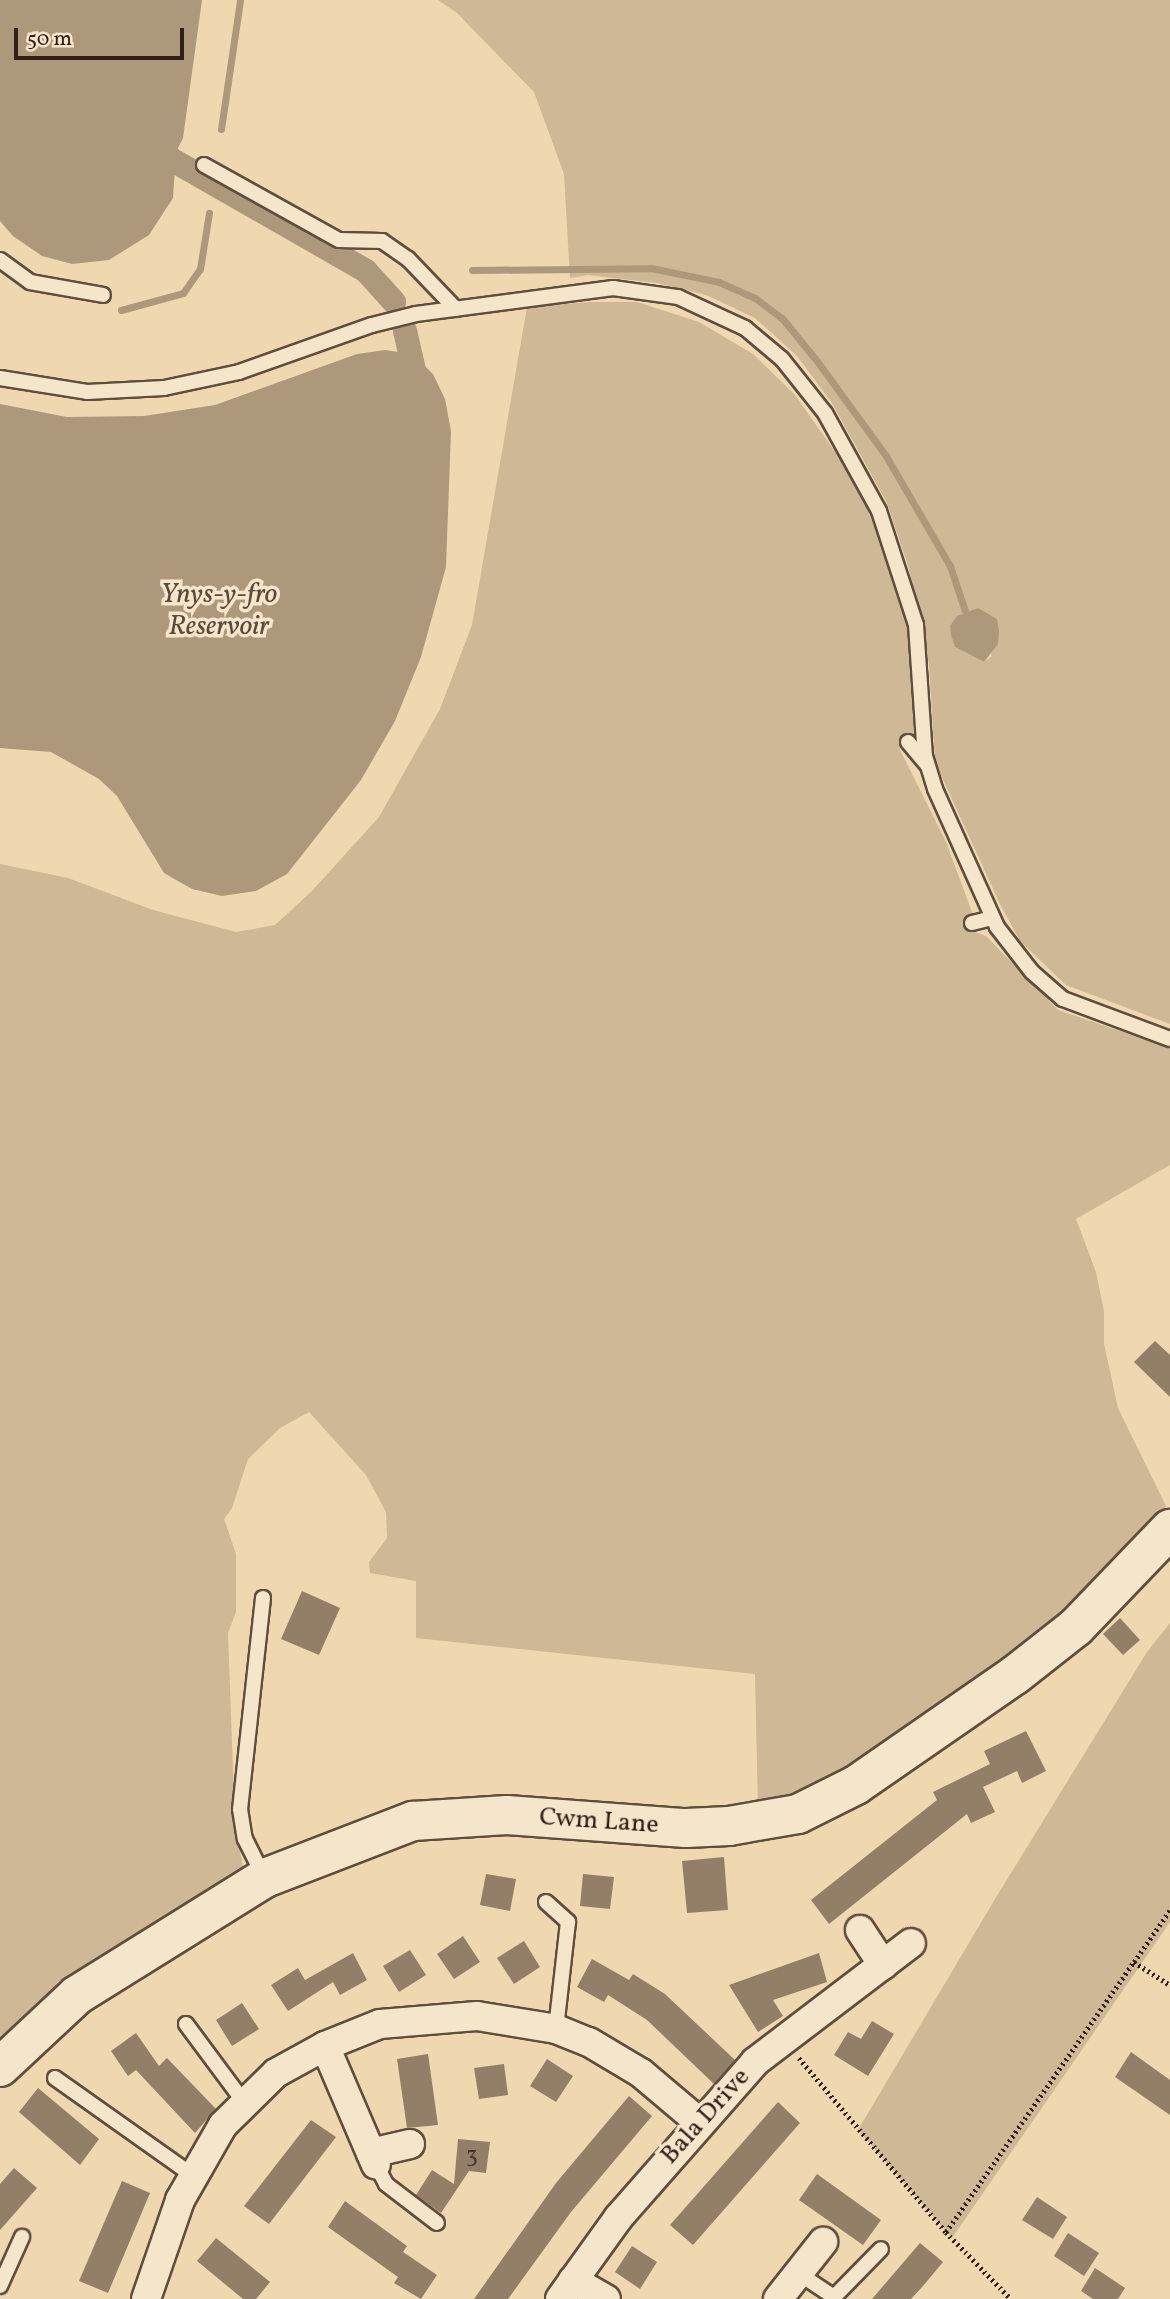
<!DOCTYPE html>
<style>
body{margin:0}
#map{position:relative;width:1170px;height:2299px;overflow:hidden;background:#efd7af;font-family:Vollkorn,serif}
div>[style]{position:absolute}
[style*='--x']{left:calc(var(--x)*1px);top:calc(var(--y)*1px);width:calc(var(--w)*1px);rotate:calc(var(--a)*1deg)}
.green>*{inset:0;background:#ceb895}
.water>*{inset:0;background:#ae987c}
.stream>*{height:7px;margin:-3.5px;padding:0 3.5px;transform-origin:3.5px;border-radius:3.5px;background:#ae987c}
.canal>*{height:24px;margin:-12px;padding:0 12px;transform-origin:12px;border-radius:12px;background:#ae987c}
.building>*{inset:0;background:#937f67}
.path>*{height:4.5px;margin-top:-2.25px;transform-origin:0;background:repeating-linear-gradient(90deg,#2f1f18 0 2px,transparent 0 5.5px)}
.roads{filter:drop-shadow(2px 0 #5f4d3e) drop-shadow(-2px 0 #5f4d3e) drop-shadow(0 2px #5f4d3e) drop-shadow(0 -2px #5f4d3e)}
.lane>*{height:14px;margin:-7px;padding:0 7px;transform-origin:7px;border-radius:7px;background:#f5e5cb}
.street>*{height:28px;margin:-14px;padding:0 14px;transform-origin:14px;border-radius:14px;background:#f5e5cb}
.secondary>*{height:38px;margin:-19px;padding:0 19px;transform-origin:19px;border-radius:19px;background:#f5e5cb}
span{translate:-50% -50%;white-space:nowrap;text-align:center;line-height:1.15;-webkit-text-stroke:7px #f5e5cb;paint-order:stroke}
.number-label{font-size:23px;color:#48372c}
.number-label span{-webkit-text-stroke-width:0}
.street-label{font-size:26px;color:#2f1f18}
.water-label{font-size:28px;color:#5b493b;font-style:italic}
.scale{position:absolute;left:14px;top:28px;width:170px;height:32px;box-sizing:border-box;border:4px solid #2f1f18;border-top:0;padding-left:9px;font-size:21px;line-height:24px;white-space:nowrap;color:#2f1f18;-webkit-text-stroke:5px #f5e5cb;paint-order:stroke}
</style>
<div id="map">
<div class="green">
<i style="clip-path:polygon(evenodd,438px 0,1170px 0,1170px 1024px,1066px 985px,1020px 941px,1000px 904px,935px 762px,929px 663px,908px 565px,887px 503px,832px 403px,797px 356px,755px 318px,706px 295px,657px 283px,588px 275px,570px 278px,564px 174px,534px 92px,457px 13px,438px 0,965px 611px,992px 656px,984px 662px,955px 647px,950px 626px,965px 611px)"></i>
<i style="clip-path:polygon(590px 302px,637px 302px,699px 322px,753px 354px,795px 395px,855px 480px,905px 599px,919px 666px,918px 734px,899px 748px,946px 842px,973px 915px,970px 930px,986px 936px,1058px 1010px,1170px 1048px,1170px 1165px,1076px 1219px,1096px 1272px,1104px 1311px,1104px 1344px,1118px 1408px,1166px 1506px,1121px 1567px,1072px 1619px,855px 1774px,758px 1809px,755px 1674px,416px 1638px,416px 1581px,370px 1573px,369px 1562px,387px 1538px,386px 1512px,366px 1475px,309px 1412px,280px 1428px,248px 1459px,232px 1508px,224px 1519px,236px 1554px,236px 1612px,228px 1633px,235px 1824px,243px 1867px,240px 1883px,66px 1986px,58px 1981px,43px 2012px,0 2057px,0 864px,68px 878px,153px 910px,236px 932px,275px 925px,312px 891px,379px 817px,440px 709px,472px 625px,527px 307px)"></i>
<i style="clip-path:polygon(1170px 1623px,1170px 1922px,952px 2238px,858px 2130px,995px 1899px,1147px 1652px)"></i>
</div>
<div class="water">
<i style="clip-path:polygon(0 0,202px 0,183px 138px,176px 152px,173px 198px,149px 235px,109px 260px,72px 264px,42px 256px,13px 236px,0 221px)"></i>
<i style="clip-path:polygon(385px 350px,412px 354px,433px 374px,445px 399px,451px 431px,446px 567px,421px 657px,395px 721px,361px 780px,287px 874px,256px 891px,222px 896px,192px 889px,164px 873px,117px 796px,99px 779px,51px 752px,0 748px,0 404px,67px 417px,144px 416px,215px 405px,357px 354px)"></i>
<i style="clip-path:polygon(978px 608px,997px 619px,999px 631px,998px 644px,984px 662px,955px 647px,951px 635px,950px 626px,957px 616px)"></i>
</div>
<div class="stream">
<i style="--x:221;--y:129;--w:130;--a:-81.6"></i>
<i style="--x:472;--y:270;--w:179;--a:-0.6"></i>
<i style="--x:651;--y:268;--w:69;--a:11.6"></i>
<i style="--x:719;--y:282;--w:39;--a:24"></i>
<i style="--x:755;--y:298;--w:34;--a:37"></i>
<i style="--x:782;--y:318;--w:55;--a:50.9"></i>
<i style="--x:817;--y:361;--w:117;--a:54"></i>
<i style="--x:886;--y:456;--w:127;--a:59.8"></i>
<i style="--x:950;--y:566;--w:47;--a:71.6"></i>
<i style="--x:121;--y:310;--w:64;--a:-15.3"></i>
<i style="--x:183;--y:293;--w:29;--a:-55"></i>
<i style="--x:200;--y:269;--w:57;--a:-80.9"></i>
</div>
<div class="canal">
<i style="--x:148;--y:146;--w:251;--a:29.8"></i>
<i style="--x:366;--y:271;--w:42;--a:47.9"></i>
<i style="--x:405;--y:331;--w:39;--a:77"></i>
</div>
<div class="building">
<i style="clip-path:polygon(1155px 1341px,1170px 1355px,1170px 1397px,1134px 1362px)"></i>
<i style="clip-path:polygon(302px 1591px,340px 1608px,319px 1655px,281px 1639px)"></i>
<i style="clip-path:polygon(1120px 1618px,1140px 1640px,1123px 1655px,1103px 1634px)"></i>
<i style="clip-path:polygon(1026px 1731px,1046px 1771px,1022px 1783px,1017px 1771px,983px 1787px,995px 1812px,971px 1823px,967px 1814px,829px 1924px,811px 1900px,937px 1800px,933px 1792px,990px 1764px,984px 1751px)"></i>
<i style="clip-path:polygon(724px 1857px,728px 1910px,687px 1913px,682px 1861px)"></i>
<i style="clip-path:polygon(486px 1874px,516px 1879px,510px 1911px,480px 1905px)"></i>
<i style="clip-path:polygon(583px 1874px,614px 1877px,610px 1909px,580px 1906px)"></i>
<i style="clip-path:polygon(463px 1936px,480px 1962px,454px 1979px,437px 1954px)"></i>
<i style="clip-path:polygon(524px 1941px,540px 1967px,514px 1984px,497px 1958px)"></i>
<i style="clip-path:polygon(410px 1950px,426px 1975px,399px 1992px,383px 1966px)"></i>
<i style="clip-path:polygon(353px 1953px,367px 1980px,340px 1995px,333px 1982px,288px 2011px,271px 1985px,298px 1968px,305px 1980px)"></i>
<i style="clip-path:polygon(819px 1953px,827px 1982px,773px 2000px,783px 2016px,758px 2032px,729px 1985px)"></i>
<i style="clip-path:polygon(592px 1959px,629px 1980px,633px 1974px,665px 1994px,735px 2060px,714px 2084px,647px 2020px,608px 1995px,604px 2002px,577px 1987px)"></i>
<i style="clip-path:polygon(242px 2003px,259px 2029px,232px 2046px,216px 2020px)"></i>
<i style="clip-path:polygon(872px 2021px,894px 2034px,868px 2076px,834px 2055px,848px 2032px,861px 2039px)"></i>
<i style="clip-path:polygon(136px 2033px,159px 2066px,167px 2058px,216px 2109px,195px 2133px,136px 2070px,128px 2076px,111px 2051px)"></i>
<i style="clip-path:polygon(1131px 2052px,1170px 2080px,1170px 2115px,1115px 2077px)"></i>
<i style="clip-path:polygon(428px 2054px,438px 2125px,407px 2128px,397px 2059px)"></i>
<i style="clip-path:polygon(547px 2059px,573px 2076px,556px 2102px,530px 2086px)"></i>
<i style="clip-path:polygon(504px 2064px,508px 2095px,479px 2099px,474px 2068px)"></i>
<i style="clip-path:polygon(38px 2088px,99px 2139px,80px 2165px,19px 2112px)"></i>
<i style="clip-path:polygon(629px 2096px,652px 2116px,571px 2212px,508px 2299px,474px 2299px,556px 2183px)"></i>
<i style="clip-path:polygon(778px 2102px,800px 2123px,693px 2245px,670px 2225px)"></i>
<i style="clip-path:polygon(311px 2120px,336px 2137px,269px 2224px,244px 2206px)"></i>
<i style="clip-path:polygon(458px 2139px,490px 2142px,486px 2173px,469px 2171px,441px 2213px,416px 2195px,432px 2170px,454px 2184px)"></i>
<i style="clip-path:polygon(14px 2168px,37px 2188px,0 2230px,0 2184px)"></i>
<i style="clip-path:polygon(817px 2174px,881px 2220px,863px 2245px,799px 2200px)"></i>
<i style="clip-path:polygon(122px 2181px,150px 2193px,108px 2293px,79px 2281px)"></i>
<i style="clip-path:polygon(1037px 2197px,1067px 2217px,1053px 2239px,1022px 2220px)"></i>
<i style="clip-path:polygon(345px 2201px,407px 2246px,403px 2252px,437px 2275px,421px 2299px,394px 2283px,398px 2277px,328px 2227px)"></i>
<i style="clip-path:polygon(1068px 2233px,1099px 2253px,1084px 2276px,1054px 2256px)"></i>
<i style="clip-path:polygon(216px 2238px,270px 2282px,256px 2299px,243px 2299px,197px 2261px)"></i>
<i style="clip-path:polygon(920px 2243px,943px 2262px,923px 2286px,911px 2299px,872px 2299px)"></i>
<i style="clip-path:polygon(632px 2246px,657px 2262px,640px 2289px,615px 2272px)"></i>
<i style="clip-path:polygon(1095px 2268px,1125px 2288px,1118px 2299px,1093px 2299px,1081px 2291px)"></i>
</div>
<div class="path">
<i style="--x:1134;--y:1962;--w:63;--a:-55.3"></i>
<i style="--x:799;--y:2058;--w:228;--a:49.8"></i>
<i style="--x:946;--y:2232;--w:93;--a:45.9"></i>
<i style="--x:946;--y:2232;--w:329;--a:-55.2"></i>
<i style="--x:1134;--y:1962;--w:43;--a:32.6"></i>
</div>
<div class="roads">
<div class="lane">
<i style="--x:204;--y:165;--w:154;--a:29.1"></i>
<i style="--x:339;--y:240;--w:43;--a:1.3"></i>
<i style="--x:382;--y:241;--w:32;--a:35"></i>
<i style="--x:408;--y:259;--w:69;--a:46.2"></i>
<i style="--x:0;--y:260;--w:37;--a:36"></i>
<i style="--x:30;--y:282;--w:74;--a:10.1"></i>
<i style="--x:0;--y:378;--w:88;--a:9.1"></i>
<i style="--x:87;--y:392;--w:77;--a:-3"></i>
<i style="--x:164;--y:388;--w:77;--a:-12"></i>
<i style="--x:239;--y:372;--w:141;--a:-19.5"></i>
<i style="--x:372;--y:325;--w:45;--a:-14"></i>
<i style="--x:416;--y:314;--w:199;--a:-7.5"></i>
<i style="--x:613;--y:288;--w:66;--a:7.9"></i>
<i style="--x:678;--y:297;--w:74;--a:24.8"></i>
<i style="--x:745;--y:328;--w:48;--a:40"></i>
<i style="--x:782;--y:359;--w:69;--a:51.5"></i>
<i style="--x:825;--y:413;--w:112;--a:61.1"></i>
<i style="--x:879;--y:511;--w:120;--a:72"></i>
<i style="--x:916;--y:625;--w:131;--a:86.1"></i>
<i style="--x:925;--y:756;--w:34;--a:73"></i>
<i style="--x:935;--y:789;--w:151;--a:65.8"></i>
<i style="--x:997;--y:927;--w:57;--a:52.1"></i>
<i style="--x:1032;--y:972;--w:41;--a:41.1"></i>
<i style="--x:1063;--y:999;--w:114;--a:20.5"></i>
<i style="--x:908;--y:742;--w:30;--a:50"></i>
<i style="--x:972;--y:923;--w:21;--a:-14"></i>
<i style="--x:263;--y:1598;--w:212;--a:96.2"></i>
<i style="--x:240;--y:1809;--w:30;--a:81"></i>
<i style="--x:245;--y:1839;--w:42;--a:63.4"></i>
<i style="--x:546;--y:1902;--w:30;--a:42"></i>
<i style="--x:568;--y:1922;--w:108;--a:96.4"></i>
<i style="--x:186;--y:2024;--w:97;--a:53.4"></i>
<i style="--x:55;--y:2078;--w:168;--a:35.3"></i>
<i style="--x:376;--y:2165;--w:21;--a:62"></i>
<i style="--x:386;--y:2184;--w:64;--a:37.4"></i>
<i style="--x:798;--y:2273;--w:43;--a:33.7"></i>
<i style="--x:834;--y:2297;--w:67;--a:-45.6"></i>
<i style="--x:0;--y:2286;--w:54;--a:-65.8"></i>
</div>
<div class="street">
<i style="--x:860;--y:1930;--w:42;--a:56.7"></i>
<i style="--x:325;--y:2046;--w:129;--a:66.8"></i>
<i style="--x:371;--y:2153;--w:40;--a:-13"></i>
<i style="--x:573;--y:2280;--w:38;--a:30"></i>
<i style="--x:146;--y:2299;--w:105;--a:-71"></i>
<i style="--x:180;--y:2200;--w:86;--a:-60.2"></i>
<i style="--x:223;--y:2125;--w:74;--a:-44.5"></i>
<i style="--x:276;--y:2073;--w:56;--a:-28.9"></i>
<i style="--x:325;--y:2046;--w:59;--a:-21.8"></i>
<i style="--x:380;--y:2024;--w:97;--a:-4.7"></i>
<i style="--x:477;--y:2016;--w:80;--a:9.3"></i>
<i style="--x:556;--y:2029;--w:35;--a:22"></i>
<i style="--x:589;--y:2042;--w:61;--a:30.8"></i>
<i style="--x:641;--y:2073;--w:76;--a:40.2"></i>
<i style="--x:560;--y:2299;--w:101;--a:-54.3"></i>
<i style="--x:619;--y:2217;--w:206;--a:-48.7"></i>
<i style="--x:755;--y:2062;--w:196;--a:-37.3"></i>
<i style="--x:778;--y:2299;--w:73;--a:-51.7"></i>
</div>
<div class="secondary">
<i style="--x:0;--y:2067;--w:105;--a:-43.1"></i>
<i style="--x:77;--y:1995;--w:221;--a:-31.9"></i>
<i style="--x:265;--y:1878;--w:159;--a:-21.1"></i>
<i style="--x:413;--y:1821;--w:94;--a:-3.7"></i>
<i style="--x:507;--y:1815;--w:179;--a:4.2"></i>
<i style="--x:686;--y:1828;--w:43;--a:-2.7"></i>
<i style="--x:729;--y:1826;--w:70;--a:-9.9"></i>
<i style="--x:798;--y:1814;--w:65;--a:-26.6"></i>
<i style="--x:856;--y:1785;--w:193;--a:-34.7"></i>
<i style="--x:1015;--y:1675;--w:78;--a:-38.2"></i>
<i style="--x:1076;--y:1627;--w:136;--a:-46.2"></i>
</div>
</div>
<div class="number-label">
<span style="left:472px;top:2156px">3</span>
</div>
<div class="street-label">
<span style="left:599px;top:1822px;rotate:4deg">Cwm Lane</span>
<span style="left:706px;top:2117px;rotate:-48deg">Bala Drive</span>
</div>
<div class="water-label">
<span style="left:219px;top:611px">Ynys-y-fro<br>Reservoir</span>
</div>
<div class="scale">50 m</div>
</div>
